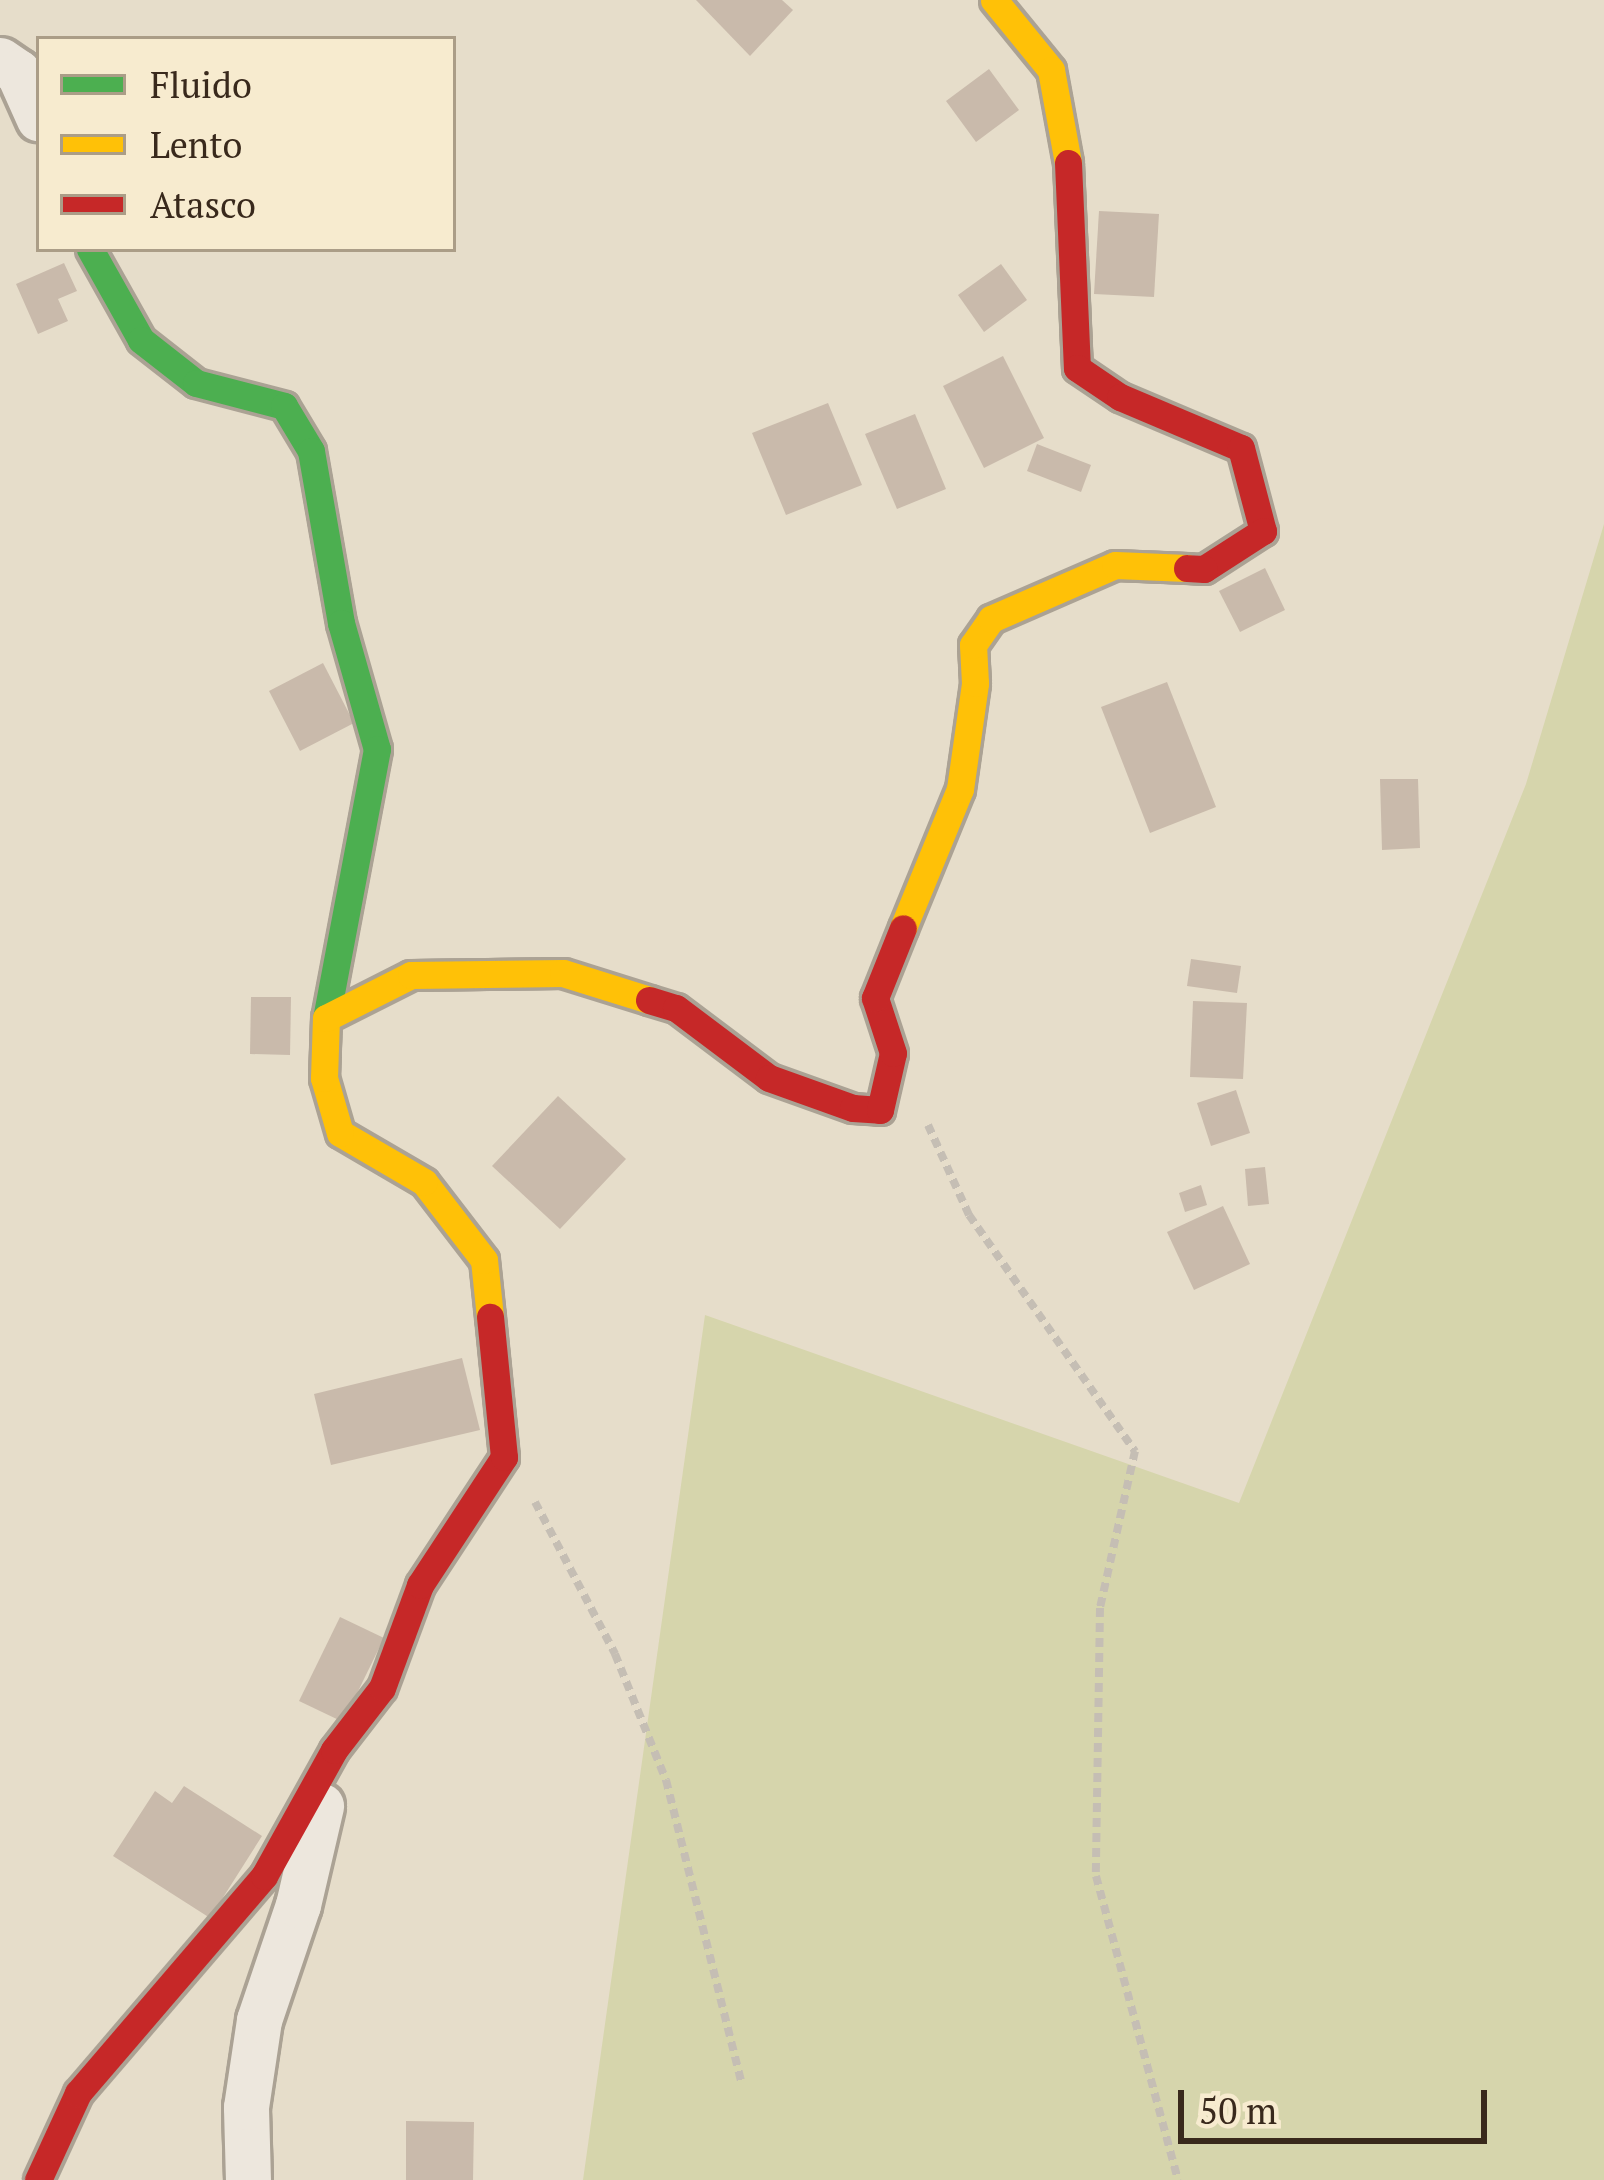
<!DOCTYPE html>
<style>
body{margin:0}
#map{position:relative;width:1604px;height:2180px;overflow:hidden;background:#e6ddca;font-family:"PT Serif",serif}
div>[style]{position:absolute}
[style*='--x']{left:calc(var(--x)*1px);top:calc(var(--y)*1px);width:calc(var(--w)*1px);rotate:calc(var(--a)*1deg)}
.green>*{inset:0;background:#d6d5ac}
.building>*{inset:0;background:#c9baab}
.path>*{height:8px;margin-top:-4px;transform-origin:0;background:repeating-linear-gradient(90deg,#c5beb4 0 9px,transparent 0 15px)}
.roads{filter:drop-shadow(3px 0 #aba294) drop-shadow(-3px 0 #aba294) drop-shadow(0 3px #aba294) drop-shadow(0 -3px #aba294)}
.street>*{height:45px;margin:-22.5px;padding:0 22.5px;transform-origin:22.5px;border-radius:22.5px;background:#ede7dd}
.fast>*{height:27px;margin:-13.5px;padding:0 13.5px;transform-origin:13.5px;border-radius:13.5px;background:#4caf50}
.slow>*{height:27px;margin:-13.5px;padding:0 13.5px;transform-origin:13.5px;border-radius:13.5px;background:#ffc107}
.jam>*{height:27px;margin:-13.5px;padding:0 13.5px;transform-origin:13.5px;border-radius:13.5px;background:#c62828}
span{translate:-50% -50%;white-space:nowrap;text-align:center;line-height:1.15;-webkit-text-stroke:9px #f7ebcf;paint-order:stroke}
.legend{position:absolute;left:36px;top:36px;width:420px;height:216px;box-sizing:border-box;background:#f7ebcf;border:3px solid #ab9d87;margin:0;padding:15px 21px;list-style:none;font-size:36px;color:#39291c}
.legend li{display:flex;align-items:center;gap:24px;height:60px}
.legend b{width:60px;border:3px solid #ab9d87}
.scale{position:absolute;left:1178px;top:2090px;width:309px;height:54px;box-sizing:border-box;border:6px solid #39291c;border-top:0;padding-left:15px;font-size:36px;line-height:42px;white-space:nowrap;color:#39291c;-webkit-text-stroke:9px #f7ebcf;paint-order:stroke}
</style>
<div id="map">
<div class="green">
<i style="clip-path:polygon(1604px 524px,1604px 2180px,583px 2180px,705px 1315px,1239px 1503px,1526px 784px)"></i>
</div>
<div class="building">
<i style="clip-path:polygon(696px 0,782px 0,793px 10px,750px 56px)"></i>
<i style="clip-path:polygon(989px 69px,1019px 110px,976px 142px,946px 101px)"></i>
<i style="clip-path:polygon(1099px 211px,1159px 214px,1154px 297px,1094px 294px)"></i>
<i style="clip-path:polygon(64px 263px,77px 291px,58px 299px,68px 321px,38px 334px,16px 284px)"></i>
<i style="clip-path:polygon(1001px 264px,1027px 300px,984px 332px,958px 295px)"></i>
<i style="clip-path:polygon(1003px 356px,1044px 438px,984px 468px,943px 386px)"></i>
<i style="clip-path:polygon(828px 403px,862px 485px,786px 515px,752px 433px)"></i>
<i style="clip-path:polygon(915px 414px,946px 489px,897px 509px,865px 434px)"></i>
<i style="clip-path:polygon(1037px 444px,1091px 465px,1081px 492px,1027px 471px)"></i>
<i style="clip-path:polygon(1265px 568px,1285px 610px,1240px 632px,1219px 591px)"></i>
<i style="clip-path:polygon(323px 663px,354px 723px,300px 751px,269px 691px)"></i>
<i style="clip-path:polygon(1167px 682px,1216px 807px,1150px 833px,1101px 707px)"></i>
<i style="clip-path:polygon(1380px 779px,1418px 779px,1420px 848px,1382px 850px)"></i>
<i style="clip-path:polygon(1191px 959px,1241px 966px,1237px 993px,1187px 986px)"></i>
<i style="clip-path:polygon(251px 997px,291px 997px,290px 1055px,250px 1054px)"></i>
<i style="clip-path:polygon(1193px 1001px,1247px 1003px,1243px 1079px,1190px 1077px)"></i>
<i style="clip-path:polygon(1236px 1090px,1250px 1133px,1211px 1146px,1197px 1103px)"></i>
<i style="clip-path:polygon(558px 1096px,626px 1159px,560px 1229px,492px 1166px)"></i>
<i style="clip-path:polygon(1265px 1167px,1269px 1204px,1248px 1206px,1245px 1169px)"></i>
<i style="clip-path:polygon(1201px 1185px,1207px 1205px,1185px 1212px,1179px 1193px)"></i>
<i style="clip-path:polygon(1223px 1206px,1250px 1264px,1194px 1290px,1167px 1232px)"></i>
<i style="clip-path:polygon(462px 1358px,480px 1430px,331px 1465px,314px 1394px)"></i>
<i style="clip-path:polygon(340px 1617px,384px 1638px,343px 1722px,299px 1701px)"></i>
<i style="clip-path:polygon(184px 1786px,262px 1836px,210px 1918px,113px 1856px,155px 1791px,172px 1803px)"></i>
<i style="clip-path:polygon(406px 2121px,474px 2122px,473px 2180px,406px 2180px)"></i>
</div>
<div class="path">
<i style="--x:928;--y:1125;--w:99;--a:65.5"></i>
<i style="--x:969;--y:1215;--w:289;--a:54.9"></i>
<i style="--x:1135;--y:1451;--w:161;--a:102.6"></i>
<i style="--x:1100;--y:1608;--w:268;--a:90.9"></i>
<i style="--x:1096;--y:1876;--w:315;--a:74.9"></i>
<i style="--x:535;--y:1502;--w:172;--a:62.2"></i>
<i style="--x:615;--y:1654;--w:136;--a:68"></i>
<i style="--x:666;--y:1780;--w:313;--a:76"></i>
</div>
<div class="roads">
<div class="street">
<i style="--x:0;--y:60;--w:22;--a:34"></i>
<i style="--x:18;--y:72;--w:51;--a:65.9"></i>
<i style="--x:248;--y:2180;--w:73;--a:-91.6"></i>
<i style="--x:246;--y:2107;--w:88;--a:-81.5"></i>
<i style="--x:259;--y:2020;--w:121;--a:-71.3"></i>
<i style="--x:298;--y:1905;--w:102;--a:-76.9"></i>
</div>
<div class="fast">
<i style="--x:90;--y:249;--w:104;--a:60.7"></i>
<i style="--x:141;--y:340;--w:70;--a:38"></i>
<i style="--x:196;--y:383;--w:91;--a:14.6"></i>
<i style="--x:284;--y:406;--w:52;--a:59"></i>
<i style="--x:311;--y:451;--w:175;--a:80.1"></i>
<i style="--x:341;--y:623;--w:131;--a:74.1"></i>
<i style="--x:377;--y:749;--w:274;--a:100.7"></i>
</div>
<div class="slow">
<i style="--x:994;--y:0;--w:90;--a:50.8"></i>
<i style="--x:1051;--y:70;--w:95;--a:79.6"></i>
<i style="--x:903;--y:928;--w:150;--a:-67.7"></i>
<i style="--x:960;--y:789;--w:107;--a:-81.9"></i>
<i style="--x:975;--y:683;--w:38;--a:-93"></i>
<i style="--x:973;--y:645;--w:32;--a:-55"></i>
<i style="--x:991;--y:619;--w:135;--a:-23.5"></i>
<i style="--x:1115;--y:565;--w:72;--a:2.4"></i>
<i style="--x:490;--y:1317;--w:57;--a:-96"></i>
<i style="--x:484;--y:1260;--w:98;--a:-127.6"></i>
<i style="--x:424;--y:1182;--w:97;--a:-149.7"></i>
<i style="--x:340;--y:1133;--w:57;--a:-106.2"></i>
<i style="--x:324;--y:1078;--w:60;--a:-88.1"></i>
<i style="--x:326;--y:1018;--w:95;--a:-26.8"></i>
<i style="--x:411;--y:975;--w:152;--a:-0.8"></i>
<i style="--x:563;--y:973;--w:90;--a:17.4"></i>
</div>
<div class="jam">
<i style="--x:1068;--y:163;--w:205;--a:87.5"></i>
<i style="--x:1077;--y:368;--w:52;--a:34"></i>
<i style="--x:1120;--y:397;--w:131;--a:22.9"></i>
<i style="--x:1241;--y:448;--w:86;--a:75.2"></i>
<i style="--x:1263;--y:531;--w:70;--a:147.2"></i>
<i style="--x:1204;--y:569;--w:17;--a:-177"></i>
<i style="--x:649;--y:1000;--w:28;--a:17"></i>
<i style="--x:676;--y:1008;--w:116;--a:37"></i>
<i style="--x:769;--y:1078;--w:89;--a:19.7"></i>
<i style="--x:853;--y:1108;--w:27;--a:4"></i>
<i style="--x:880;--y:1110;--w:58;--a:-77.2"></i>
<i style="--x:893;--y:1053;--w:58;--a:-108.1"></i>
<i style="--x:875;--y:998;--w:75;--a:-68.2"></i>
<i style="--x:38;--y:2180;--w:96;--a:-65.3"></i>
<i style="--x:78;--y:2093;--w:286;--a:-49.4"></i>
<i style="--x:264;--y:1876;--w:144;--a:-60.9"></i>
<i style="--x:334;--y:1750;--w:78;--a:-52.3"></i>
<i style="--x:382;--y:1688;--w:110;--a:-69.7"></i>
<i style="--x:420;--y:1585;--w:153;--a:-56.7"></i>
<i style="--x:504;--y:1457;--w:141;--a:-95.7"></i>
</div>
</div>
<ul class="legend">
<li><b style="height:15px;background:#4caf50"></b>Fluido</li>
<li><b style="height:15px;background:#ffc107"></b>Lento</li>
<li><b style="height:15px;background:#c62828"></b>Atasco</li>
</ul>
<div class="scale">50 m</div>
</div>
